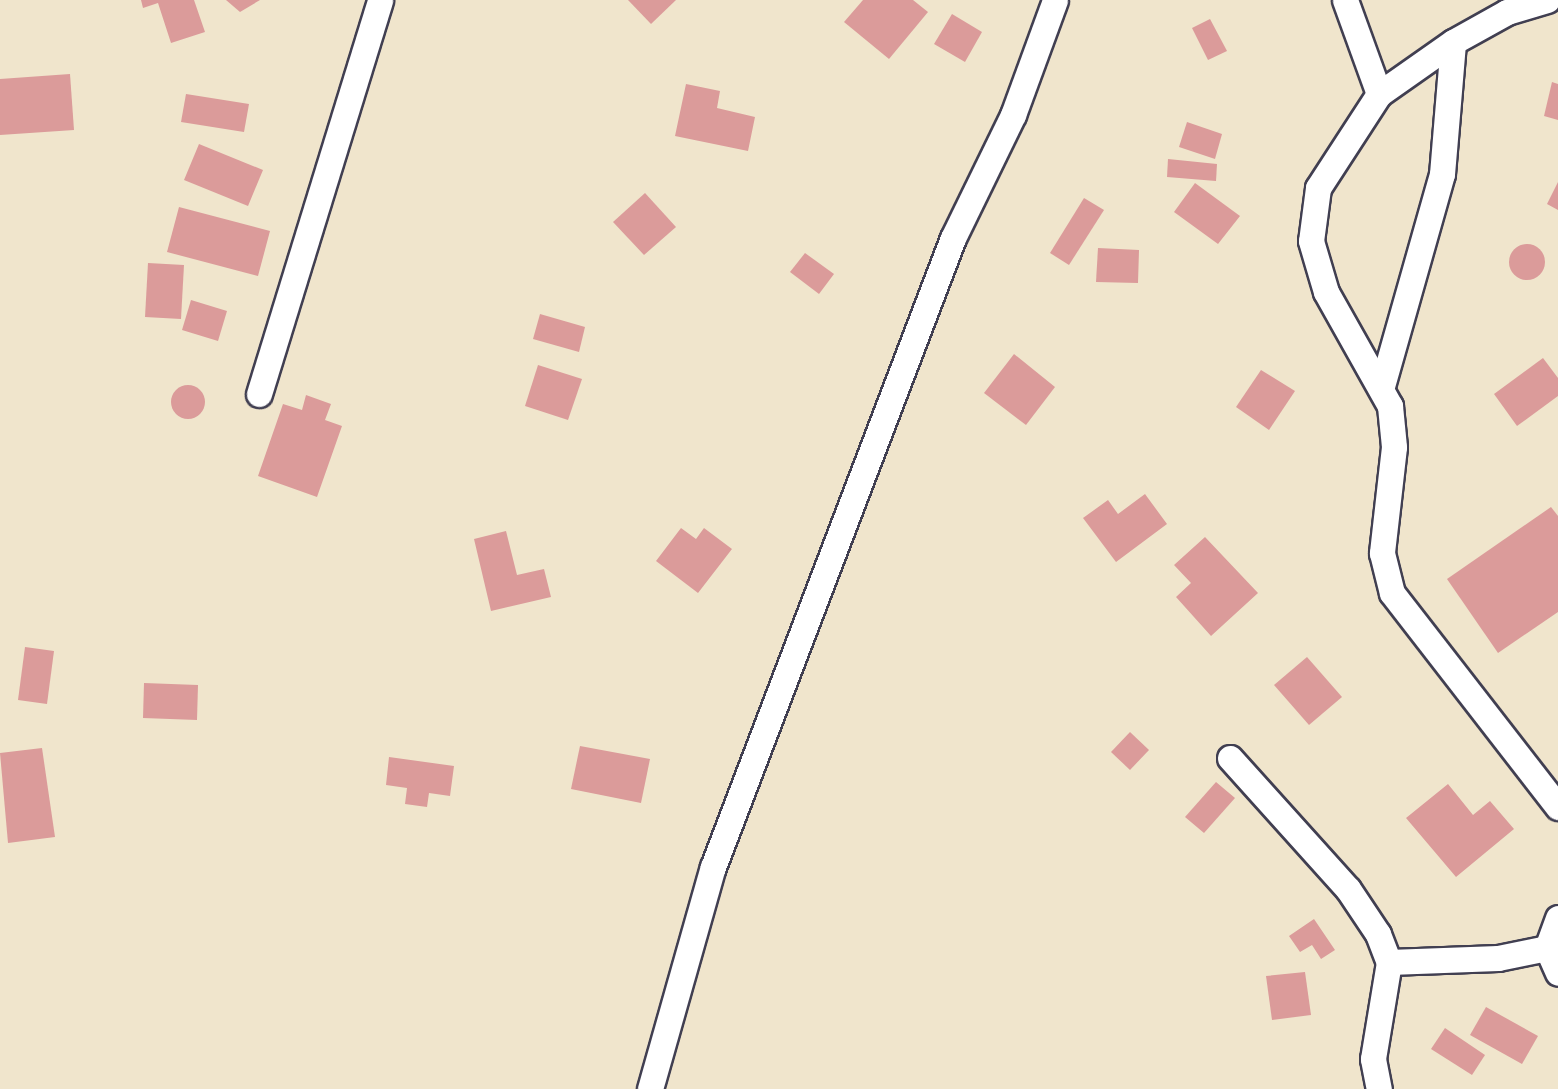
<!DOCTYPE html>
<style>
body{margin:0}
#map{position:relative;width:1558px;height:1089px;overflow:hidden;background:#f0e5cc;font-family:"Patrick Hand",sans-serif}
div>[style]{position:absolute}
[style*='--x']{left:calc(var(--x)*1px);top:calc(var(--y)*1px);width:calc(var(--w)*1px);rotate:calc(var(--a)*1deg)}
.building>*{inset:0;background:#db9b9a}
.round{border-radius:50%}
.roads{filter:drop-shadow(2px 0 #413f51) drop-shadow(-2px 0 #413f51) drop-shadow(0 2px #413f51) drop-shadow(0 -2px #413f51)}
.street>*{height:25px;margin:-12.5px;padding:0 12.5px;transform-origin:12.5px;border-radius:12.5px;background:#fff}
span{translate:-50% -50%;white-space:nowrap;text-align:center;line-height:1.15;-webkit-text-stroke:8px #f6f6f2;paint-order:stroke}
</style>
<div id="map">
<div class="building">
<i style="clip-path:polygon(141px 0,194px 0,205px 32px,171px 43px,158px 3px,143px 8px)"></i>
<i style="clip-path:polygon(226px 0,260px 0,240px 12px)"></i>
<i style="clip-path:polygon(628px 0,676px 0,651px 24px)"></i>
<i style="clip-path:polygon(863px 0,913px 0,928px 12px,889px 59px,844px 22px)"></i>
<i style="clip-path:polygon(952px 14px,982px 32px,965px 62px,934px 44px)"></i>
<i style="clip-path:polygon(1210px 19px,1227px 51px,1208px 60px,1192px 28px)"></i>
<i style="clip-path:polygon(70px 74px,74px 130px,0 135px,0 79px)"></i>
<i style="clip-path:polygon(1552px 82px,1558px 84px,1558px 120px,1544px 116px)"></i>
<i style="clip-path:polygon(686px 84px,720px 91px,717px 108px,755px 117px,748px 151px,675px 136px)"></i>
<i style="clip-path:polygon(186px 94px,249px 104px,244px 132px,181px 122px)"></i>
<i style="clip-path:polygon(1187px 122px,1222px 134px,1215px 159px,1179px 147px)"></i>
<i style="clip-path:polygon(199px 144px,263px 170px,248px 206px,184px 180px)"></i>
<i style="clip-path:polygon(1168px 159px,1217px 164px,1216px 181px,1167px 177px)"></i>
<i style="clip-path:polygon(1558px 182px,1558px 210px,1547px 204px)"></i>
<i style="clip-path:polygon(1195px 183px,1240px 216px,1218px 244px,1174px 212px)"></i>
<i style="clip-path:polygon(645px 193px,676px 227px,644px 255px,613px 222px)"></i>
<i style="clip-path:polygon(1084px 198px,1104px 210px,1069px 265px,1050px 253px)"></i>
<i style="clip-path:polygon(179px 207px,270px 231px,258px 276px,167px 252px)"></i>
<i class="round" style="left:1509px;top:244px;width:36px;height:36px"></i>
<i style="clip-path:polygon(1098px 248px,1139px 250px,1138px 283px,1096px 282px)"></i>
<i style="clip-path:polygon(805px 253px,834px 274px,819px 294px,790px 272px)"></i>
<i style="clip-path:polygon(148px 263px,184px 265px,181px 319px,145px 317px)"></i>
<i style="clip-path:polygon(191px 300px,227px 311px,218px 341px,182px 330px)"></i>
<i style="clip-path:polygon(540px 314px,585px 327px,579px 352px,533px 339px)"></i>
<i style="clip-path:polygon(1014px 354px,1055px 387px,1026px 425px,984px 393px)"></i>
<i style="clip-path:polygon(1543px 358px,1558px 378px,1558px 396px,1517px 426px,1494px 394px)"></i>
<i style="clip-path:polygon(538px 365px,582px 379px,568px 420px,525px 406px)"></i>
<i style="clip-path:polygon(1261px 370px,1295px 391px,1269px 430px,1236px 407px)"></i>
<i class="round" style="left:171px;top:385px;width:34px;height:34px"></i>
<i style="clip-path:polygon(306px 395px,331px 404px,325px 420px,342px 426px,317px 497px,258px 476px,283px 404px,302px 410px)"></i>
<i style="clip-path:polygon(1145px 494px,1167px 524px,1116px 562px,1083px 518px,1108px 500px,1118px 514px)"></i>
<i style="clip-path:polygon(1551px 507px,1558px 516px,1558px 612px,1498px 653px,1447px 579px)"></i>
<i style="clip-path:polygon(681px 528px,696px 539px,704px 528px,732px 549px,698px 593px,656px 561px)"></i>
<i style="clip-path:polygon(506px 531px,517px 575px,544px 569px,551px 597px,491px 611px,474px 539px)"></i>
<i style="clip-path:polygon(1205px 537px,1258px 593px,1211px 636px,1176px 597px,1191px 583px,1174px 565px)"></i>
<i style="clip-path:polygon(25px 647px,54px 651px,47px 704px,18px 700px)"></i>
<i style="clip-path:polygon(1307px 657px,1342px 697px,1309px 725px,1274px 685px)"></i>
<i style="clip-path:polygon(144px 683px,198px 685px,197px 720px,143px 718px)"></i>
<i style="clip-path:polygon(1130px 732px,1149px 750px,1130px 770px,1111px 752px)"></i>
<i style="clip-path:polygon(580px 746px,650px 759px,641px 803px,571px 789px)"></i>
<i style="clip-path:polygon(42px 748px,55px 837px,8px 843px,0 753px)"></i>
<i style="clip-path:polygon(389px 757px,454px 766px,450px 796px,429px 793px,427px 807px,405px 804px,407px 788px,386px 785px)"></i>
<i style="clip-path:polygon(1216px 782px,1235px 798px,1204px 833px,1185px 817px)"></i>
<i style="clip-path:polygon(1448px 784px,1473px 815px,1490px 801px,1514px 829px,1456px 877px,1406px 818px)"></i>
<i style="clip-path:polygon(1314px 919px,1335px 950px,1321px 959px,1312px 945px,1300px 952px,1289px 936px)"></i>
<i style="clip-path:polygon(1305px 972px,1311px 1015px,1272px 1020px,1266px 976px)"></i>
<i style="clip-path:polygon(1486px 1007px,1538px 1036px,1522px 1064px,1470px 1035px)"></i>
<i style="clip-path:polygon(1445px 1028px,1485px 1055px,1472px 1075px,1431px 1049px)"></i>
</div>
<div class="roads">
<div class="street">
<i style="--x:1345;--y:0;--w:100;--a:70.1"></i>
<i style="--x:1547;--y:0;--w:42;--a:163.3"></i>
<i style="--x:1507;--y:12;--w:62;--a:150.9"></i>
<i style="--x:1453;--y:42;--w:90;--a:144.9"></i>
<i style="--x:1379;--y:94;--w:112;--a:123"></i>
<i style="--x:1318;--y:188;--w:53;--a:97.5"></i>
<i style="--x:1311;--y:241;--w:53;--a:73.6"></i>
<i style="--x:1326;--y:292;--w:131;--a:60.7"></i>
<i style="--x:1390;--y:406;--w:41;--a:84.4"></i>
<i style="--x:1394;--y:447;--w:107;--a:96.5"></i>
<i style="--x:1382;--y:553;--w:41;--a:76"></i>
<i style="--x:1392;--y:593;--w:271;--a:52.2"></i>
<i style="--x:1382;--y:386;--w:220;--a:-74.2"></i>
<i style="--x:1442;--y:174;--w:132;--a:-85.2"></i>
<i style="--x:259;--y:394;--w:412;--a:-72.9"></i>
<i style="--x:1230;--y:758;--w:176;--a:48"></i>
<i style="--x:1348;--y:889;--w:54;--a:56.3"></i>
<i style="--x:1378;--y:934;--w:30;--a:69"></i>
<i style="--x:1389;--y:962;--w:98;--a:99.4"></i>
<i style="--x:1373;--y:1059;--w:31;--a:79"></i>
<i style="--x:1558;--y:918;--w:32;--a:110"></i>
<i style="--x:1547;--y:948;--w:27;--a:66"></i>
<i style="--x:1389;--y:962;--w:109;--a:-2.1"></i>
<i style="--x:1498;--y:958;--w:50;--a:-11.5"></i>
<i style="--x:650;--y:1089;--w:231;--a:-74.2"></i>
<i style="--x:713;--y:867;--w:673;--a:-69.12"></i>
<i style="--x:953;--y:238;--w:137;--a:-64"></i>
<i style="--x:1013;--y:115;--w:122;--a:-69.9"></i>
</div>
</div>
</div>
